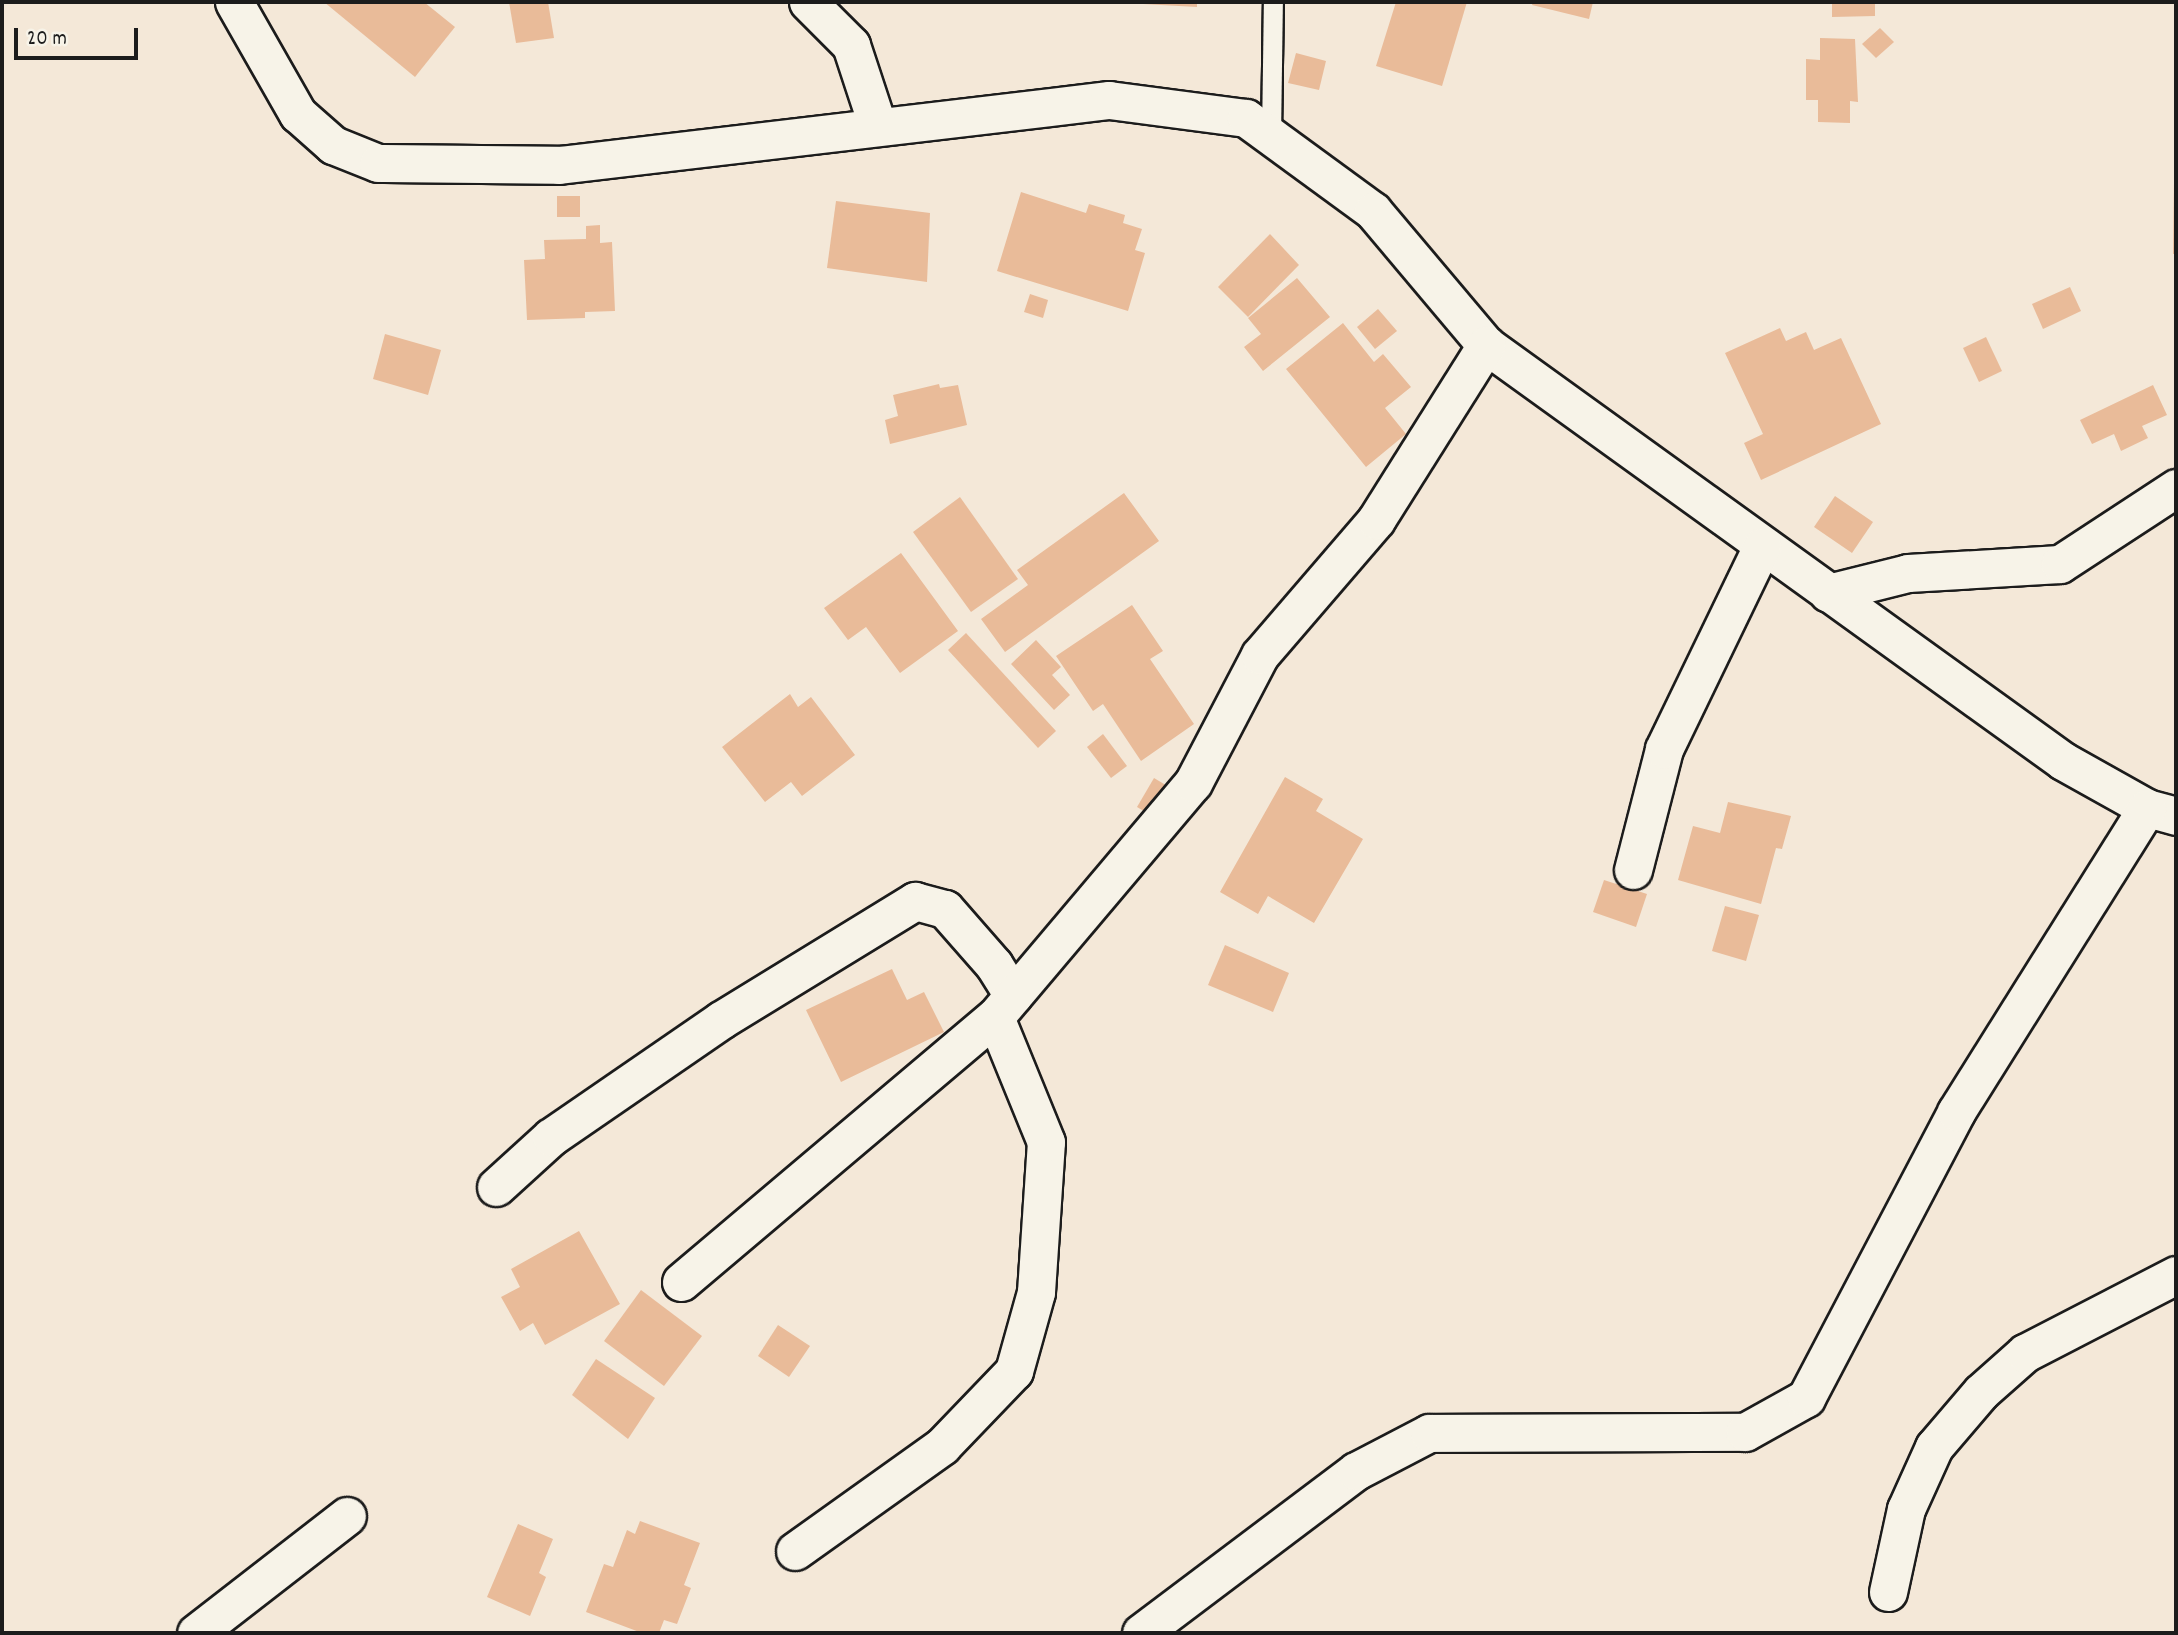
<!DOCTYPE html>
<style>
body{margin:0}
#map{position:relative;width:2178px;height:1635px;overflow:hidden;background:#f4e8d8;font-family:Dekko,sans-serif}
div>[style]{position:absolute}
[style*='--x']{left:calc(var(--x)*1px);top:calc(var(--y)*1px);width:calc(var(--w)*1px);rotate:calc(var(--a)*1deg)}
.building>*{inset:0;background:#e9bb99}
.roads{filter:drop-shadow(2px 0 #1c1c1c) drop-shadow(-2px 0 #1c1c1c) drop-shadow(0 2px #1c1c1c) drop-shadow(0 -2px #1c1c1c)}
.lane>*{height:19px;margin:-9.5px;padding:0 9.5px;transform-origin:9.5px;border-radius:9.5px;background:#f7f3e8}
.street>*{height:37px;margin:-18.5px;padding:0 18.5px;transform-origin:18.5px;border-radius:18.5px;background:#f7f3e8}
span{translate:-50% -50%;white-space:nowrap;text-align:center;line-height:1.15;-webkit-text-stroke:7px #f7f3e8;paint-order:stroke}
.frame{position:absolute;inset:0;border:4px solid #1c1c1c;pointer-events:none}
.scale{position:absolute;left:14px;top:28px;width:124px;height:32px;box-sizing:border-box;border:4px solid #1c1c1c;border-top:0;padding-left:9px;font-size:21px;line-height:24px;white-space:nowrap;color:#1c1c1c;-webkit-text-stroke:5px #f7f3e8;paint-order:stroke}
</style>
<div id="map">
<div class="building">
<i style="clip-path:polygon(324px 2px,424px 2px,455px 27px,415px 77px)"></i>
<i style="clip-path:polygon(509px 2px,548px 2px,554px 38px,516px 43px)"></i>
<i style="clip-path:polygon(1143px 2px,1197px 2px,1197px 7px,1143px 4px)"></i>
<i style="clip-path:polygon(1396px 2px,1467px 2px,1442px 86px,1376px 66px)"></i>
<i style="clip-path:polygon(1533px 2px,1593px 2px,1589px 19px,1532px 5px)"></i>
<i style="clip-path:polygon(1832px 2px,1875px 2px,1875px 16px,1832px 17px)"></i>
<i style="clip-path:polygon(1880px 28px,1894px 42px,1876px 58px,1862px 44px)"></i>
<i style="clip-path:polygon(1820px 38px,1855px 39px,1858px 102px,1850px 101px,1850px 123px,1818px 122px,1818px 100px,1806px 100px,1806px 59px,1820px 60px)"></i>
<i style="clip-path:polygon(1296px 53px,1326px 61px,1319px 90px,1288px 83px)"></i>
<i style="clip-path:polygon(2174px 182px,2176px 182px,2176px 254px,2173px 254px)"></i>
<i style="clip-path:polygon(1021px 192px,1086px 213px,1089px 204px,1125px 215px,1123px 223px,1142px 229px,1135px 250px,1145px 253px,1128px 311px,997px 271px)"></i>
<i style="clip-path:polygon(557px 196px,580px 196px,580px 217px,557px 217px)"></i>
<i style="clip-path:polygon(836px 201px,930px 213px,927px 282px,827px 268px)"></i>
<i style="clip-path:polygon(600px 225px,600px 243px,612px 242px,615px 311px,585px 312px,585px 318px,527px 320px,524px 260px,545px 259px,544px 240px,586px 239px,586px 226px)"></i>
<i style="clip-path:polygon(1270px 234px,1299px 265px,1248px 317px,1218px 287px)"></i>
<i style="clip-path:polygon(1297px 278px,1330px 317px,1263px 371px,1244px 347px,1261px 334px,1248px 318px)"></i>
<i style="clip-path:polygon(2070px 287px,2081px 311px,2043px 329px,2032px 304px)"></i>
<i style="clip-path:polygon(1030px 294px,1048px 300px,1043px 318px,1024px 312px)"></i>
<i style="clip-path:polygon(1378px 309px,1397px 331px,1375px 349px,1357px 327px)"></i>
<i style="clip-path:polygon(1343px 323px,1374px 362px,1383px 354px,1411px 387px,1385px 408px,1406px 434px,1366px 467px,1286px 369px)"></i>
<i style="clip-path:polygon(1780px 328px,1786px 341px,1806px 332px,1814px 350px,1841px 338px,1881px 424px,1761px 480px,1744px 443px,1763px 434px,1725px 353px)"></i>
<i style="clip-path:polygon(385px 334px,441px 350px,428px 395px,373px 379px)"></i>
<i style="clip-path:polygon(1986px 337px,2002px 371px,1979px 382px,1963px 348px)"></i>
<i style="clip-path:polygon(939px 384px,940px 388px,958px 385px,967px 425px,890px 444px,885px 420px,898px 416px,893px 395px)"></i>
<i style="clip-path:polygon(2153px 385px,2167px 415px,2142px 426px,2148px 438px,2121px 451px,2114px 434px,2092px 444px,2080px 420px)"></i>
<i style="clip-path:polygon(1124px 493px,1159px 541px,1005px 652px,981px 619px,1028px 585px,1017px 570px)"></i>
<i style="clip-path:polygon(1835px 496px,1873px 522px,1852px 553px,1814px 527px)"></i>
<i style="clip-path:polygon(960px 497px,1018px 579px,971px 612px,913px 532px)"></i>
<i style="clip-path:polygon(901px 553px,958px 631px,900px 673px,866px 627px,848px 640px,824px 608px)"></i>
<i style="clip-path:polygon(1132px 605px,1163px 651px,1150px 659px,1194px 724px,1141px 761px,1103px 704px,1093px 711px,1056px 656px)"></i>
<i style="clip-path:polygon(966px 633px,1056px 731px,1038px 748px,948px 650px)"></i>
<i style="clip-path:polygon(1036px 640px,1061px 667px,1052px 675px,1070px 695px,1054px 710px,1011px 664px)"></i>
<i style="clip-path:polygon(790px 694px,798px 707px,811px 697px,855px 755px,802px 796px,791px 782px,765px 802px,722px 747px)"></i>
<i style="clip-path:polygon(1103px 734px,1127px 766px,1111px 778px,1087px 747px)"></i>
<i style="clip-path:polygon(1285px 777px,1323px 799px,1316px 811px,1363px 839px,1314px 923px,1268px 896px,1258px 914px,1220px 892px)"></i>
<i style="clip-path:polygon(1154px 778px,1174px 790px,1157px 819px,1137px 807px)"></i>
<i style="clip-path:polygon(1728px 802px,1791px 816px,1782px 849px,1776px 848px,1761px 904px,1678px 880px,1693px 826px,1720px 833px)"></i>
<i style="clip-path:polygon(1604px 880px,1647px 894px,1636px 927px,1593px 912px)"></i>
<i style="clip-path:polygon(1725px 906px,1759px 915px,1746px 961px,1712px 951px)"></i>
<i style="clip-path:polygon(1225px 945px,1289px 973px,1273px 1012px,1208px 985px)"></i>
<i style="clip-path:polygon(892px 969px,907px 1000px,924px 992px,944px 1032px,841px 1082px,806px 1010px)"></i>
<i style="clip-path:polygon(579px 1231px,620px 1304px,545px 1345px,533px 1323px,520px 1331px,501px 1297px,520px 1287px,511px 1269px)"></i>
<i style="clip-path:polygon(641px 1290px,702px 1336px,664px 1386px,604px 1341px)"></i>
<i style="clip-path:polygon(778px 1325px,810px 1346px,789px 1377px,758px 1356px)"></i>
<i style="clip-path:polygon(596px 1359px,655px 1398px,628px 1439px,572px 1395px)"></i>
<i style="clip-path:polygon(640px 1521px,700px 1543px,684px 1585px,691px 1588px,677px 1624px,664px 1620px,659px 1633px,642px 1633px,586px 1612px,604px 1564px,613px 1567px,627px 1530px,635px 1534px)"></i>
<i style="clip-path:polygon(518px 1524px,553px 1539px,539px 1573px,546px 1577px,530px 1616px,487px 1597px)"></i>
</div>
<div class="roads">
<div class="lane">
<i style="--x:1271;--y:137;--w:135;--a:-89.2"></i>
</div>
<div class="street">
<i style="--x:234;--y:2;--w:129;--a:60.3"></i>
<i style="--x:298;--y:114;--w:47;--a:41.5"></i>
<i style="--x:333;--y:145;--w:48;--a:21.8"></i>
<i style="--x:378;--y:163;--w:181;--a:0.6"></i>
<i style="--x:559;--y:165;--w:554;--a:-6.74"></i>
<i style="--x:1109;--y:100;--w:138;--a:7.5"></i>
<i style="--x:1246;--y:118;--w:157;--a:36.2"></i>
<i style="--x:1373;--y:211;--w:175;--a:49.9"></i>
<i style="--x:1486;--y:345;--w:711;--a:35.79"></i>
<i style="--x:2063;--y:761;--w:96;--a:29.2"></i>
<i style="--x:2147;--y:808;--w:30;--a:15"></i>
<i style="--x:808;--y:2;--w:61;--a:45"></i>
<i style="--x:851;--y:45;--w:83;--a:71.8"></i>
<i style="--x:1828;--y:593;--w:82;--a:-14"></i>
<i style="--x:1908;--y:573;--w:152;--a:-3.4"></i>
<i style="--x:2060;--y:564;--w:139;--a:-33.2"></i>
<i style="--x:1633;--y:870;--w:125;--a:-75.6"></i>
<i style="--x:1664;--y:749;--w:225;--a:-64.2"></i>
<i style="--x:496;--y:1187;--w:74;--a:-42.3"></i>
<i style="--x:551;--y:1137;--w:206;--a:-34.5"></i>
<i style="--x:721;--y:1020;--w:228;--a:-31.5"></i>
<i style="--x:915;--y:901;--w:31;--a:15"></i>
<i style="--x:945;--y:909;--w:74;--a:48.8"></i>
<i style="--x:994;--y:965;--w:36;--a:58"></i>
<i style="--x:681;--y:1282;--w:411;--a:-40.2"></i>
<i style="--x:995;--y:1017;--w:307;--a:-49.8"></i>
<i style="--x:1193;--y:783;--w:144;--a:-62.4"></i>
<i style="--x:1260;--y:655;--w:178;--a:-49.3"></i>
<i style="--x:1376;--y:520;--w:207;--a:-57.8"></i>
<i style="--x:795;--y:1551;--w:181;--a:-35.5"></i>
<i style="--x:942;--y:1446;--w:104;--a:-46.2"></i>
<i style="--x:1014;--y:1371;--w:82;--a:-74.4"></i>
<i style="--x:1036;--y:1292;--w:150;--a:-86.2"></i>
<i style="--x:1046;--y:1142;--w:135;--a:-112.2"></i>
<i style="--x:1888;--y:1592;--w:85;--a:-77.8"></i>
<i style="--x:1906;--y:1509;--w:68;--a:-65.7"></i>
<i style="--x:1934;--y:1447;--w:72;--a:-49.5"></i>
<i style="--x:1981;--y:1392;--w:59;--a:-41.6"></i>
<i style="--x:2025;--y:1353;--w:170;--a:-27.3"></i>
<i style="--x:196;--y:1633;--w:191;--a:-37.8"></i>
<i style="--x:1141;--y:1633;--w:269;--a:-37"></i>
<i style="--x:1356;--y:1471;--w:82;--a:-27.5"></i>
<i style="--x:1429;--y:1433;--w:316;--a:-0.2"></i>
<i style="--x:1745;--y:1432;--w:70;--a:-29.1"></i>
<i style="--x:1806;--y:1398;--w:323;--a:-62.3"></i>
<i style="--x:1956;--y:1112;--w:359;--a:-57.9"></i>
</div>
</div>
<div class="frame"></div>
<div class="scale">20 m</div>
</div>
